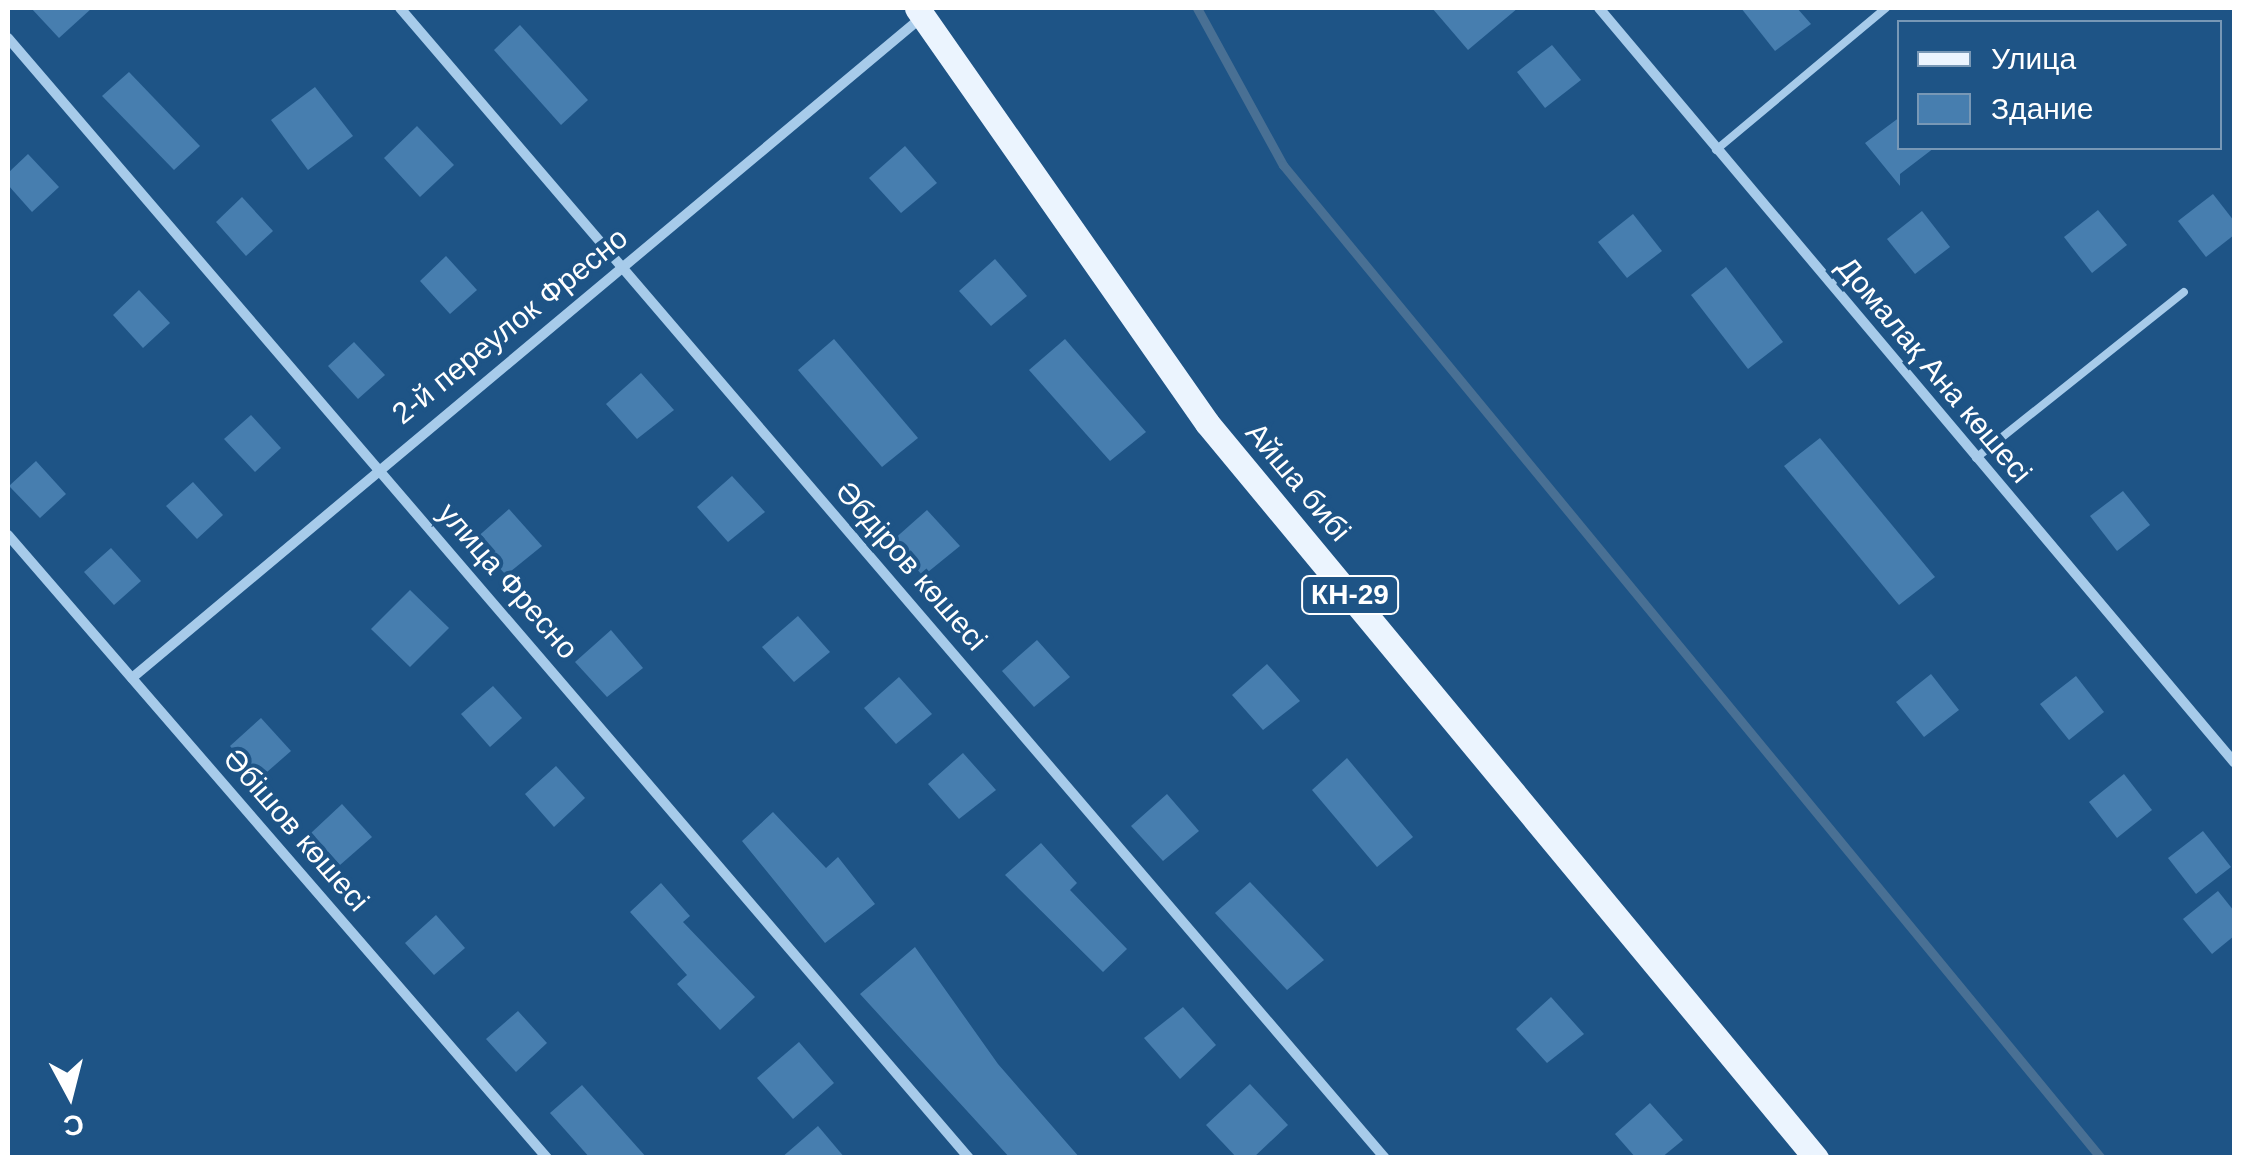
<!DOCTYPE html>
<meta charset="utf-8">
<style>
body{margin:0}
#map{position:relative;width:2242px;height:1165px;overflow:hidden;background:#1e5486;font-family:Arial,sans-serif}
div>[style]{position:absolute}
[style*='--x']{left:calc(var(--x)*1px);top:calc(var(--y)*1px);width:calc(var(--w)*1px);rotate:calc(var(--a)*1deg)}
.stream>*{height:9px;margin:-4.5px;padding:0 4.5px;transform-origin:4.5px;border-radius:4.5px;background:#497094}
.building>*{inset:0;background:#477eaf}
.service>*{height:8px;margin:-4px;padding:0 4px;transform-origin:4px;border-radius:4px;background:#a7cbea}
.minor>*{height:10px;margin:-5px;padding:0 5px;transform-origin:5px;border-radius:5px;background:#a7cbea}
.primary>*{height:25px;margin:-12.5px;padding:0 12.5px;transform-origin:12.5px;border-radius:12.5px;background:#ebf4fe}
span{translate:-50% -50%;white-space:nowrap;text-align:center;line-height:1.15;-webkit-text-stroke:8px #1e5486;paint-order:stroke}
.shield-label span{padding:2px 8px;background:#1e5486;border:2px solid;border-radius:8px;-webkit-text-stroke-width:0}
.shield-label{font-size:28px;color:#fff;font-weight:700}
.street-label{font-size:30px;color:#fff}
.frame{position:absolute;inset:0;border:10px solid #fff;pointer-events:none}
.legend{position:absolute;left:1897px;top:20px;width:325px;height:130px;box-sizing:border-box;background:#1e5486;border:2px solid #7898b6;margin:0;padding:12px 18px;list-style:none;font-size:30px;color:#fff}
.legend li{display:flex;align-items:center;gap:20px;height:50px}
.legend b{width:50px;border:2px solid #7898b6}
.north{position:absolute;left:20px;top:1045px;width:100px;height:100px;-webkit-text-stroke:8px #1e5486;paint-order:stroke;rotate:173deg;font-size:28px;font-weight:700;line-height:40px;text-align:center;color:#fff}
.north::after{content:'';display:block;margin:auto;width:35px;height:45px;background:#fff;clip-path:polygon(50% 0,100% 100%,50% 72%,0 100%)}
</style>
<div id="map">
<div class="stream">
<i style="--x:1197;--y:8;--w:179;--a:61.3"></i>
<i style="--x:1283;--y:165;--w:1287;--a:50.52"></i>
</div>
<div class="building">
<i style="clip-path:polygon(31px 8px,92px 8px,59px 38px)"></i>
<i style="clip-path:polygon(1432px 8px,1518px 8px,1468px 50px)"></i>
<i style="clip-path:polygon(1741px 8px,1797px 8px,1811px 24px,1775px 51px)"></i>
<i style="clip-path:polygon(520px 25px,588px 100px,561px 125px,494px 50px)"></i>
<i style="clip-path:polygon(1552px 45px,1581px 80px,1545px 108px,1517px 72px)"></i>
<i style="clip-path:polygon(129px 72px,200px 146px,174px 170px,102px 96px)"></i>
<i style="clip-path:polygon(315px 87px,353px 136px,308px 170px,271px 120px)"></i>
<i style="clip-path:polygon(1900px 117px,1900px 148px,1934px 148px,1900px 174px,1900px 186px,1865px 143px)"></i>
<i style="clip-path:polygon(417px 126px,454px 165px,420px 197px,384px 158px)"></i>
<i style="clip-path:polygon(905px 146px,937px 183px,901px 213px,869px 178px)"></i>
<i style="clip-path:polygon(28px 154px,59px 187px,32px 212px,8px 185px,8px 173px)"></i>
<i style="clip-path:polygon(2213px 194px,2234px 221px,2234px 235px,2206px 257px,2178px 221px)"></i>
<i style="clip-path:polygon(242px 197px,273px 231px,246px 256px,216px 222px)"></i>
<i style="clip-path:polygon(2098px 210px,2127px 245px,2092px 273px,2064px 237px)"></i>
<i style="clip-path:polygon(1922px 211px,1950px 247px,1915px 274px,1887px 239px)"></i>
<i style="clip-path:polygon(1633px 214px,1662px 251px,1627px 278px,1598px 242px)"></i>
<i style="clip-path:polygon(446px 256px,477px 290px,450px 314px,420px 281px)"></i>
<i style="clip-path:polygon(995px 259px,1027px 296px,991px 326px,959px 291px)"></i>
<i style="clip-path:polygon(1726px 267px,1783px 342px,1748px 369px,1691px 295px)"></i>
<i style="clip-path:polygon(139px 290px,170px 323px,143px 348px,113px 315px)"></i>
<i style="clip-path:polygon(834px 339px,918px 438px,882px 467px,798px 370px)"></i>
<i style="clip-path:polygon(1065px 339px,1146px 432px,1110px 461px,1029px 370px)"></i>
<i style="clip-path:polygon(354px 342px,385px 375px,358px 399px,328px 366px)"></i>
<i style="clip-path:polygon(641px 373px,674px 410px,637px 439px,606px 404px)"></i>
<i style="clip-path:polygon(251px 415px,281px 448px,255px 472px,224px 439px)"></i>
<i style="clip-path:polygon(1820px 438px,1935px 577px,1899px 605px,1784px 466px)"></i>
<i style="clip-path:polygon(36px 461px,66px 494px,40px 518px,9px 486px)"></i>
<i style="clip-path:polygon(732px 476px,765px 512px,728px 542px,697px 507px)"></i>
<i style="clip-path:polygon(193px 482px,223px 515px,197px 539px,166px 506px)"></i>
<i style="clip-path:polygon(2123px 491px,2150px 525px,2117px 551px,2090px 516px)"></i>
<i style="clip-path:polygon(509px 509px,542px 546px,506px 575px,474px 540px)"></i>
<i style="clip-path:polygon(927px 510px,960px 546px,923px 576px,892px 541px)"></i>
<i style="clip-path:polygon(111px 548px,141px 581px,114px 605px,84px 572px)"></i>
<i style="clip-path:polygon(410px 590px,449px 628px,410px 667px,371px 629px)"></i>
<i style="clip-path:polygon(798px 616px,830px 652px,794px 682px,762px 647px)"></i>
<i style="clip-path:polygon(611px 630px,643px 668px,607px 697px,575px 662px)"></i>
<i style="clip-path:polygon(1037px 640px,1070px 677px,1034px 707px,1002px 671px)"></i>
<i style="clip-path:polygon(1267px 664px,1300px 701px,1263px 730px,1232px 695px)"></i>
<i style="clip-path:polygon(1931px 674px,1959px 710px,1924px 737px,1896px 702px)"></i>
<i style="clip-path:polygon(2076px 676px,2104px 712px,2069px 740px,2040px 704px)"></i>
<i style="clip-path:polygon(899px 677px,932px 714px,896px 744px,864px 708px)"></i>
<i style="clip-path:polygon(493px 686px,522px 718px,490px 747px,461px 714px)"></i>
<i style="clip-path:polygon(261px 718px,291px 751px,259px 779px,230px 746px)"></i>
<i style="clip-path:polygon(963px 753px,996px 790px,959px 819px,928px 784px)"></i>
<i style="clip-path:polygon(1347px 758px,1413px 837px,1377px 867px,1312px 790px)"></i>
<i style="clip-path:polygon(556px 766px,585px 798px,554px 827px,525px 794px)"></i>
<i style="clip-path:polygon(2124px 774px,2152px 810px,2117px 838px,2089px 802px)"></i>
<i style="clip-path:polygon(1167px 794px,1199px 831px,1163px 861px,1131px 826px)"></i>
<i style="clip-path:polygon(342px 804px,372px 837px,340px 865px,311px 833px)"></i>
<i style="clip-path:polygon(773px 812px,826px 868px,838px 857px,875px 904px,825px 943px,742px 841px)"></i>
<i style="clip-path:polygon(2203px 831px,2231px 867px,2196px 894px,2168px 858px)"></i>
<i style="clip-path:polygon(1041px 843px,1077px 883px,1070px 890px,1127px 949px,1103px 972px,1005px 875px)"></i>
<i style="clip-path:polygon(1250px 882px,1324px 960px,1287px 990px,1215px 913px)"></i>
<i style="clip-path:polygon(661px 883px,690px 916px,683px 922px,755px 997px,720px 1030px,677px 984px,687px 975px,630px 912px)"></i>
<i style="clip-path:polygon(2218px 891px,2234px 911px,2234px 936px,2212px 954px,2183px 919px)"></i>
<i style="clip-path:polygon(436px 915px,465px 948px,434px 975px,405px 943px)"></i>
<i style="clip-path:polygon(915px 947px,998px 1064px,1080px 1158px,1010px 1158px,860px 994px)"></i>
<i style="clip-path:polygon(1551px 997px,1584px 1034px,1547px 1063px,1516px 1029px)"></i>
<i style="clip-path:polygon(1183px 1007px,1216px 1045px,1180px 1079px,1144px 1038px)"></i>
<i style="clip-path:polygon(518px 1011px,547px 1043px,516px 1072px,486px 1039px)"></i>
<i style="clip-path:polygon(799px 1042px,834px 1083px,793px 1119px,757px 1078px)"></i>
<i style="clip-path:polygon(1250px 1084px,1288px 1125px,1253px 1158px,1237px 1158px,1206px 1125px)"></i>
<i style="clip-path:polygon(582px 1085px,647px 1158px,590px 1158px,550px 1113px)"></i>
<i style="clip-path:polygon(1650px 1103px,1683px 1140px,1661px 1158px,1636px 1158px,1615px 1134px)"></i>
<i style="clip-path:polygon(818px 1126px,845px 1158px,781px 1158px)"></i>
</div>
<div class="service">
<i style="--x:1716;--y:150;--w:222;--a:-39.9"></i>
<i style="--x:1976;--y:458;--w:266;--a:-38.6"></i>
</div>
<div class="minor">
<i style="--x:400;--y:8;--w:1514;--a:49.42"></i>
<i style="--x:1599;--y:8;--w:986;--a:49.9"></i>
<i style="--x:8;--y:38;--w:1476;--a:49.37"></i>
<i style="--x:8;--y:535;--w:824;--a:49.13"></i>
<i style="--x:132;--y:678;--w:1030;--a:-39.92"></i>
</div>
<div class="primary">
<i style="--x:917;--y:8;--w:506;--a:55.05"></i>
<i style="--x:1207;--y:423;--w:955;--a:50.36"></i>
</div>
<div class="shield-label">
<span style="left:1350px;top:595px">КН-29</span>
</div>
<div class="street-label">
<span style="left:510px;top:326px;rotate:-39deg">2-й переулок Фресно</span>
<span style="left:1934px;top:370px;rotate:50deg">Домалақ Ана көшесі</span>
<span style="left:1298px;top:482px;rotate:50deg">Айша бибі</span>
<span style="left:911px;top:566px;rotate:49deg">Әбдіров көшесі</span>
<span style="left:508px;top:581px;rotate:49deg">улица Фресно</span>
<span style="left:296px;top:830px;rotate:49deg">Әбішов көшесі</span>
</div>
<div class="frame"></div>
<ul class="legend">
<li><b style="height:12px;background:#ebf4fe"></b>Улица</li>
<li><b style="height:28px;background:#477eaf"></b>Здание</li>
</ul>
<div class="north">С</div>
</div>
